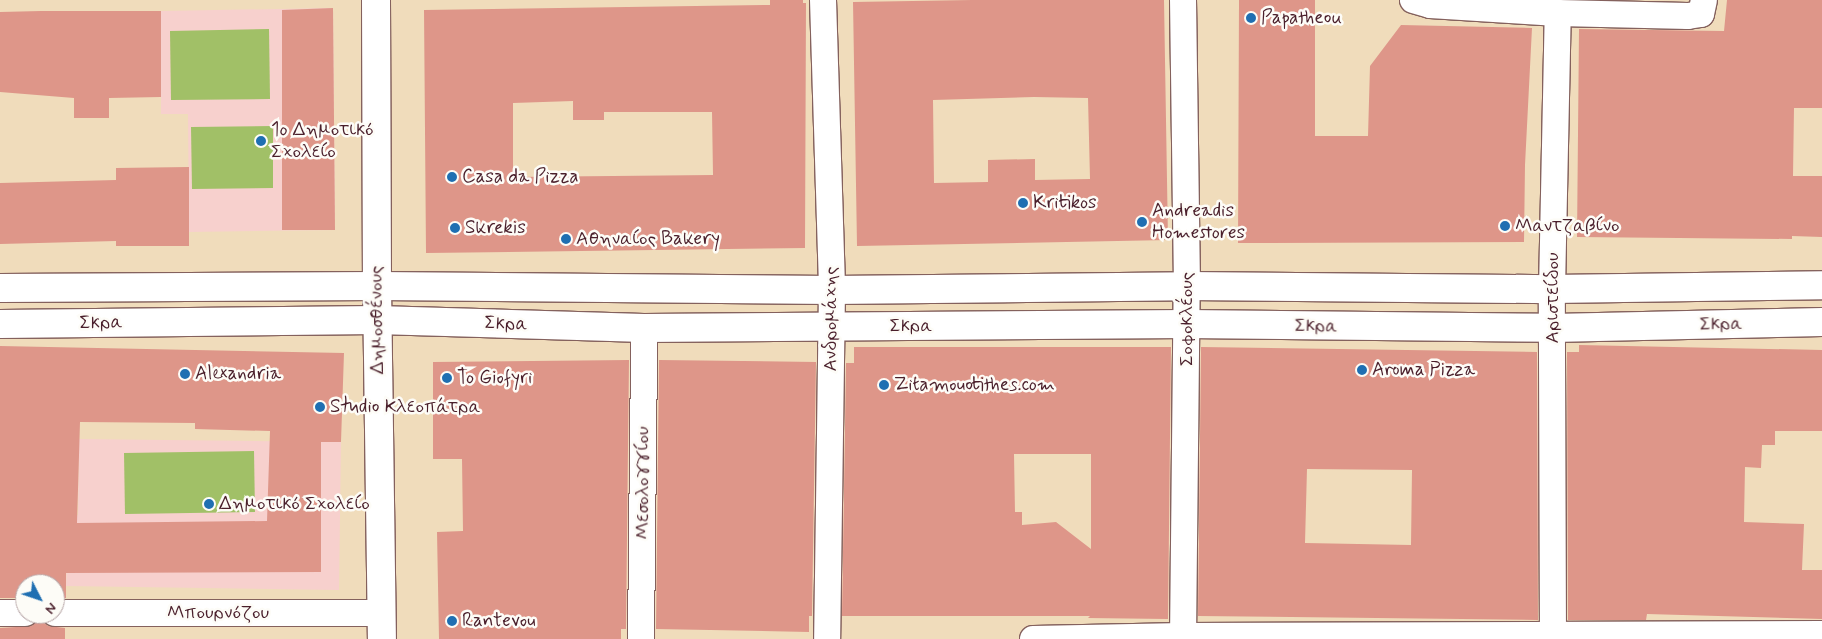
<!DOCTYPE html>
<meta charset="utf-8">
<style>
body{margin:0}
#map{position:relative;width:1822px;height:639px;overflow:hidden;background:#f0dcbb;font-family:Mynerve,sans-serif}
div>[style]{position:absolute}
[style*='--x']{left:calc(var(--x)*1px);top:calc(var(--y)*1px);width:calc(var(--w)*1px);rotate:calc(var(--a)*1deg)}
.built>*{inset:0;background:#f7d0cd}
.green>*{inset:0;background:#a1c067}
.building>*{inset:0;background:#de9689}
.roads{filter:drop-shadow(1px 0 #84615d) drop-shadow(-1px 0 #84615d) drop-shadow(0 1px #84615d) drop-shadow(0 -1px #84615d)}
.minor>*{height:26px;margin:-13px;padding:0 13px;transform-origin:13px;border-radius:13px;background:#fff}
.tertiary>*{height:28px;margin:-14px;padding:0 14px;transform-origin:14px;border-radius:14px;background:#fff}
.dots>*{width:14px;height:14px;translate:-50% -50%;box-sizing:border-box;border:2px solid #fdfcf7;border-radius:50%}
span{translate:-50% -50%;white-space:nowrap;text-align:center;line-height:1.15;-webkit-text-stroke:5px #fdfcf7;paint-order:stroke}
.poi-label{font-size:19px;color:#4a1f2b}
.left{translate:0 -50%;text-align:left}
.street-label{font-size:19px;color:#4a1f2b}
.north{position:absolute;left:15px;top:574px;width:50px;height:50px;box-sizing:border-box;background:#fdfcf7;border:1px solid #b5a4a5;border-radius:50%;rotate:131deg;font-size:14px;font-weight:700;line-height:20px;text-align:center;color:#4a1f2b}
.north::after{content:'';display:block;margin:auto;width:18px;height:22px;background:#1f6fb2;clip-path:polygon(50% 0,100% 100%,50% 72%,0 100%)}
</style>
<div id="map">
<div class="built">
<i style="clip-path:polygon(333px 8px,335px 230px,189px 232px,188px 114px,161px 114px,161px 11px)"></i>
<i style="clip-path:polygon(79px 439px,341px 442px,339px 590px,66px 586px,68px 516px,78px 515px)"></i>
</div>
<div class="green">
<i style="clip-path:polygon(269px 29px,270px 99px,171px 100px,170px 31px)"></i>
<i style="clip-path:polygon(273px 126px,273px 188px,192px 189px,191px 127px)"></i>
<i style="clip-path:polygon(254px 451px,255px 512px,125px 514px,124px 453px)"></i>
</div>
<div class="building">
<i style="clip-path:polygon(evenodd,770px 0,803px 0,803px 3px,806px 3px,805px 248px,426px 253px,424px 10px,770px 5px,770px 0,573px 101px,573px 120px,604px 120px,604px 112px,712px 112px,713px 175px,513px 177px,513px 103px,573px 101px)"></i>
<i style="clip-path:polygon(evenodd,972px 0,1164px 0,1168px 240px,857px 246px,853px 2px,972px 0,1034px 97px,1088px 98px,1090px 179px,1035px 180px,1035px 159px,988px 160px,988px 182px,934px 183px,933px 100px,1034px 97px)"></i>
<i style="clip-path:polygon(1239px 0,1315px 0,1315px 136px,1368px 136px,1370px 66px,1401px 25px,1532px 28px,1525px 165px,1524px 242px,1238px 243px)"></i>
<i style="clip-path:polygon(1727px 0,1822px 0,1822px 108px,1794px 108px,1793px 176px,1822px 176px,1822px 237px,1792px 236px,1792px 239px,1577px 237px,1579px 29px,1724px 31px)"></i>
<i style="clip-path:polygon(333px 8px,335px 230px,282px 230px,282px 10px)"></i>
<i style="clip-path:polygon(41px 11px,161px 11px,161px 97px,109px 98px,109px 118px,74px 118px,74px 98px,0 92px,0 12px)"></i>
<i style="clip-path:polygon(189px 167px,189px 246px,116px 246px,116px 241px,0 244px,0 183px,116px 180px,116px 168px)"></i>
<i style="clip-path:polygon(1579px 345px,1822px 350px,1822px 431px,1775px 431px,1775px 445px,1762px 445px,1761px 468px,1745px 467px,1744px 522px,1804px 524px,1802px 570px,1822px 570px,1822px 619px,1647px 614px,1646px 620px,1568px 620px,1567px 352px,1579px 352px)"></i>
<i style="clip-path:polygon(evenodd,0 346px,344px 353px,341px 442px,321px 442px,321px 572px,66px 573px,66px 598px,55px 598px,55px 584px,25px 584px,25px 598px,0 598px,0 346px,80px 422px,195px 423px,195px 429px,270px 431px,267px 521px,77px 523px,80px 422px)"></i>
<i style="clip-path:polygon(evenodd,854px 347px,1171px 347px,1168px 619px,1088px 618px,1090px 616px,842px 616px,846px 363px,854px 363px,854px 347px,1014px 454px,1091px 454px,1091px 549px,1056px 522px,1022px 525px,1022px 512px,1015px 512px,1014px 454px)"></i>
<i style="clip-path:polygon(evenodd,1201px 347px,1537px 352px,1538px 620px,1198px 616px,1201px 347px,1307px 469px,1412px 470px,1411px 545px,1305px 543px,1307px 469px)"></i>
<i style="clip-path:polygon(629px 360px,626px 629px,621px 629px,621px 639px,439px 639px,437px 532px,463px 531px,462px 459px,433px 459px,433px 362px)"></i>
<i style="clip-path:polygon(659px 360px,816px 362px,812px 616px,809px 616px,809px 632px,656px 629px)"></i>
<i style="clip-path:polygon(40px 614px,42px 621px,48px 626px,65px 628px,65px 639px,0 639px,0 628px,32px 626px)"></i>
</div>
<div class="roads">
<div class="minor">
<i style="--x:823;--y:0;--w:290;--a:88.2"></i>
<i style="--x:832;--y:290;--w:349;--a:90.8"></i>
<i style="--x:1413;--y:0;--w:18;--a:16"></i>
<i style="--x:1430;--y:5;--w:128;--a:3.6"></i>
<i style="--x:1558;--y:13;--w:130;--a:1.3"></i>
<i style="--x:1688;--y:16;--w:13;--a:-9"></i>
<i style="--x:1701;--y:14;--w:14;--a:-78"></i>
<i style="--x:0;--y:613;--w:25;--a:0"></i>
<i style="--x:55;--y:613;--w:326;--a:0"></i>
<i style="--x:641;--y:639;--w:311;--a:-89.4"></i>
<i style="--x:1033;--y:639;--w:150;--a:-1.1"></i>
<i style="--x:1183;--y:636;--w:639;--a:-0.18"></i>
<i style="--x:1183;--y:639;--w:353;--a:-89.4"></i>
<i style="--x:1187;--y:286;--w:286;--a:-90.8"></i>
<i style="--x:1553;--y:639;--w:350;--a:-90.2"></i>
<i style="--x:1552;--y:289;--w:276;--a:-88.8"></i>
</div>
<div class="tertiary">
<i style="--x:376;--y:0;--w:286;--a:89.8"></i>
<i style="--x:377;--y:286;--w:353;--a:89.2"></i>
<i style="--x:0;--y:288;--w:377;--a:-0.3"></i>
<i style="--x:377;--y:286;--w:455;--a:0.5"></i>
<i style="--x:832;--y:290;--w:355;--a:-0.6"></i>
<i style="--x:1187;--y:286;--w:365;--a:0.5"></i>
<i style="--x:1552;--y:289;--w:270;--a:-0.8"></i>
<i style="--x:0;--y:324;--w:377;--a:-0.6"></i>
<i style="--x:377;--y:320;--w:267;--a:1.7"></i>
<i style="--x:644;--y:328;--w:543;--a:-0.42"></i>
<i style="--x:1187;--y:324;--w:366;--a:0.6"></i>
<i style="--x:1553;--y:328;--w:269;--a:-1.3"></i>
</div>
</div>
<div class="dots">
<i style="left:1251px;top:18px;background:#1f6fb2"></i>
<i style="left:261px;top:141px;background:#1f6fb2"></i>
<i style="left:452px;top:177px;background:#1f6fb2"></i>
<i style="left:1023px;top:203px;background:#1f6fb2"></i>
<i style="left:1142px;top:222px;background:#1f6fb2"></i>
<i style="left:1505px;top:226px;background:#1f6fb2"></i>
<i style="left:455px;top:228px;background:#1f6fb2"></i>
<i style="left:566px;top:239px;background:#1f6fb2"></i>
<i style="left:1362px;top:370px;background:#1f6fb2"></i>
<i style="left:185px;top:374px;background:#1f6fb2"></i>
<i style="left:447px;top:378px;background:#1f6fb2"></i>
<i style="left:884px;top:385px;background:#1f6fb2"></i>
<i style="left:320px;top:407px;background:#1f6fb2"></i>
<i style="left:209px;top:504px;background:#1f6fb2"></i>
<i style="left:452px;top:621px;background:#1f6fb2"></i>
</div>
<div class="poi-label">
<span class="left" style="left:1261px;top:18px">Papatheou</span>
<span class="left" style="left:271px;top:141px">1o Δημοτικό<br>Σχολείο</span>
<span class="left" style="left:462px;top:177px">Casa da Pizza</span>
<span class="left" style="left:1033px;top:203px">Kritikos</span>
<span class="left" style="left:1152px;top:222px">Andreadis<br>Homestores</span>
<span class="left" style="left:1515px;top:226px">Μαντζαβίνο</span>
<span class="left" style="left:465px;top:228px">Skrekis</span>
<span class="left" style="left:576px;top:239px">Αθηναίος Bakery</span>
<span class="left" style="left:1372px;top:370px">Aroma Pizza</span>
<span class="left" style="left:195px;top:374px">Alexandria</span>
<span class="left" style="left:457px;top:378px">To Giofyri</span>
<span class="left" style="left:894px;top:385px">Zitamouotithes.com</span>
<span class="left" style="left:330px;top:407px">Studio Κλεοπάτρα</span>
<span class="left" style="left:219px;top:504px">Δημοτικό Σχολείο</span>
<span class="left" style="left:462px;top:621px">Rantevou</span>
</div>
<div class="street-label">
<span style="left:1553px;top:298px;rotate:-90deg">Αριστείδου</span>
<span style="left:831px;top:319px;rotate:-90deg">Ανδρομάχης</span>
<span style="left:1187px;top:319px;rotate:-90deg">Σοφοκλέους</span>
<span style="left:377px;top:320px;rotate:-91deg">Δημοσθένους</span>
<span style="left:101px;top:323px;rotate:-1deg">Σκρα</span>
<span style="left:506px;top:324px;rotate:2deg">Σκρα</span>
<span style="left:1721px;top:324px;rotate:-1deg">Σκρα</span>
<span style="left:911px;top:326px">Σκρα</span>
<span style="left:1316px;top:326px;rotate:1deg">Σκρα</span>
<span style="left:643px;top:483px;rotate:-90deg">Μεσολογγίου</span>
<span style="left:218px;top:613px">Μπουρνόζου</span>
</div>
<div class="north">N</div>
</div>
